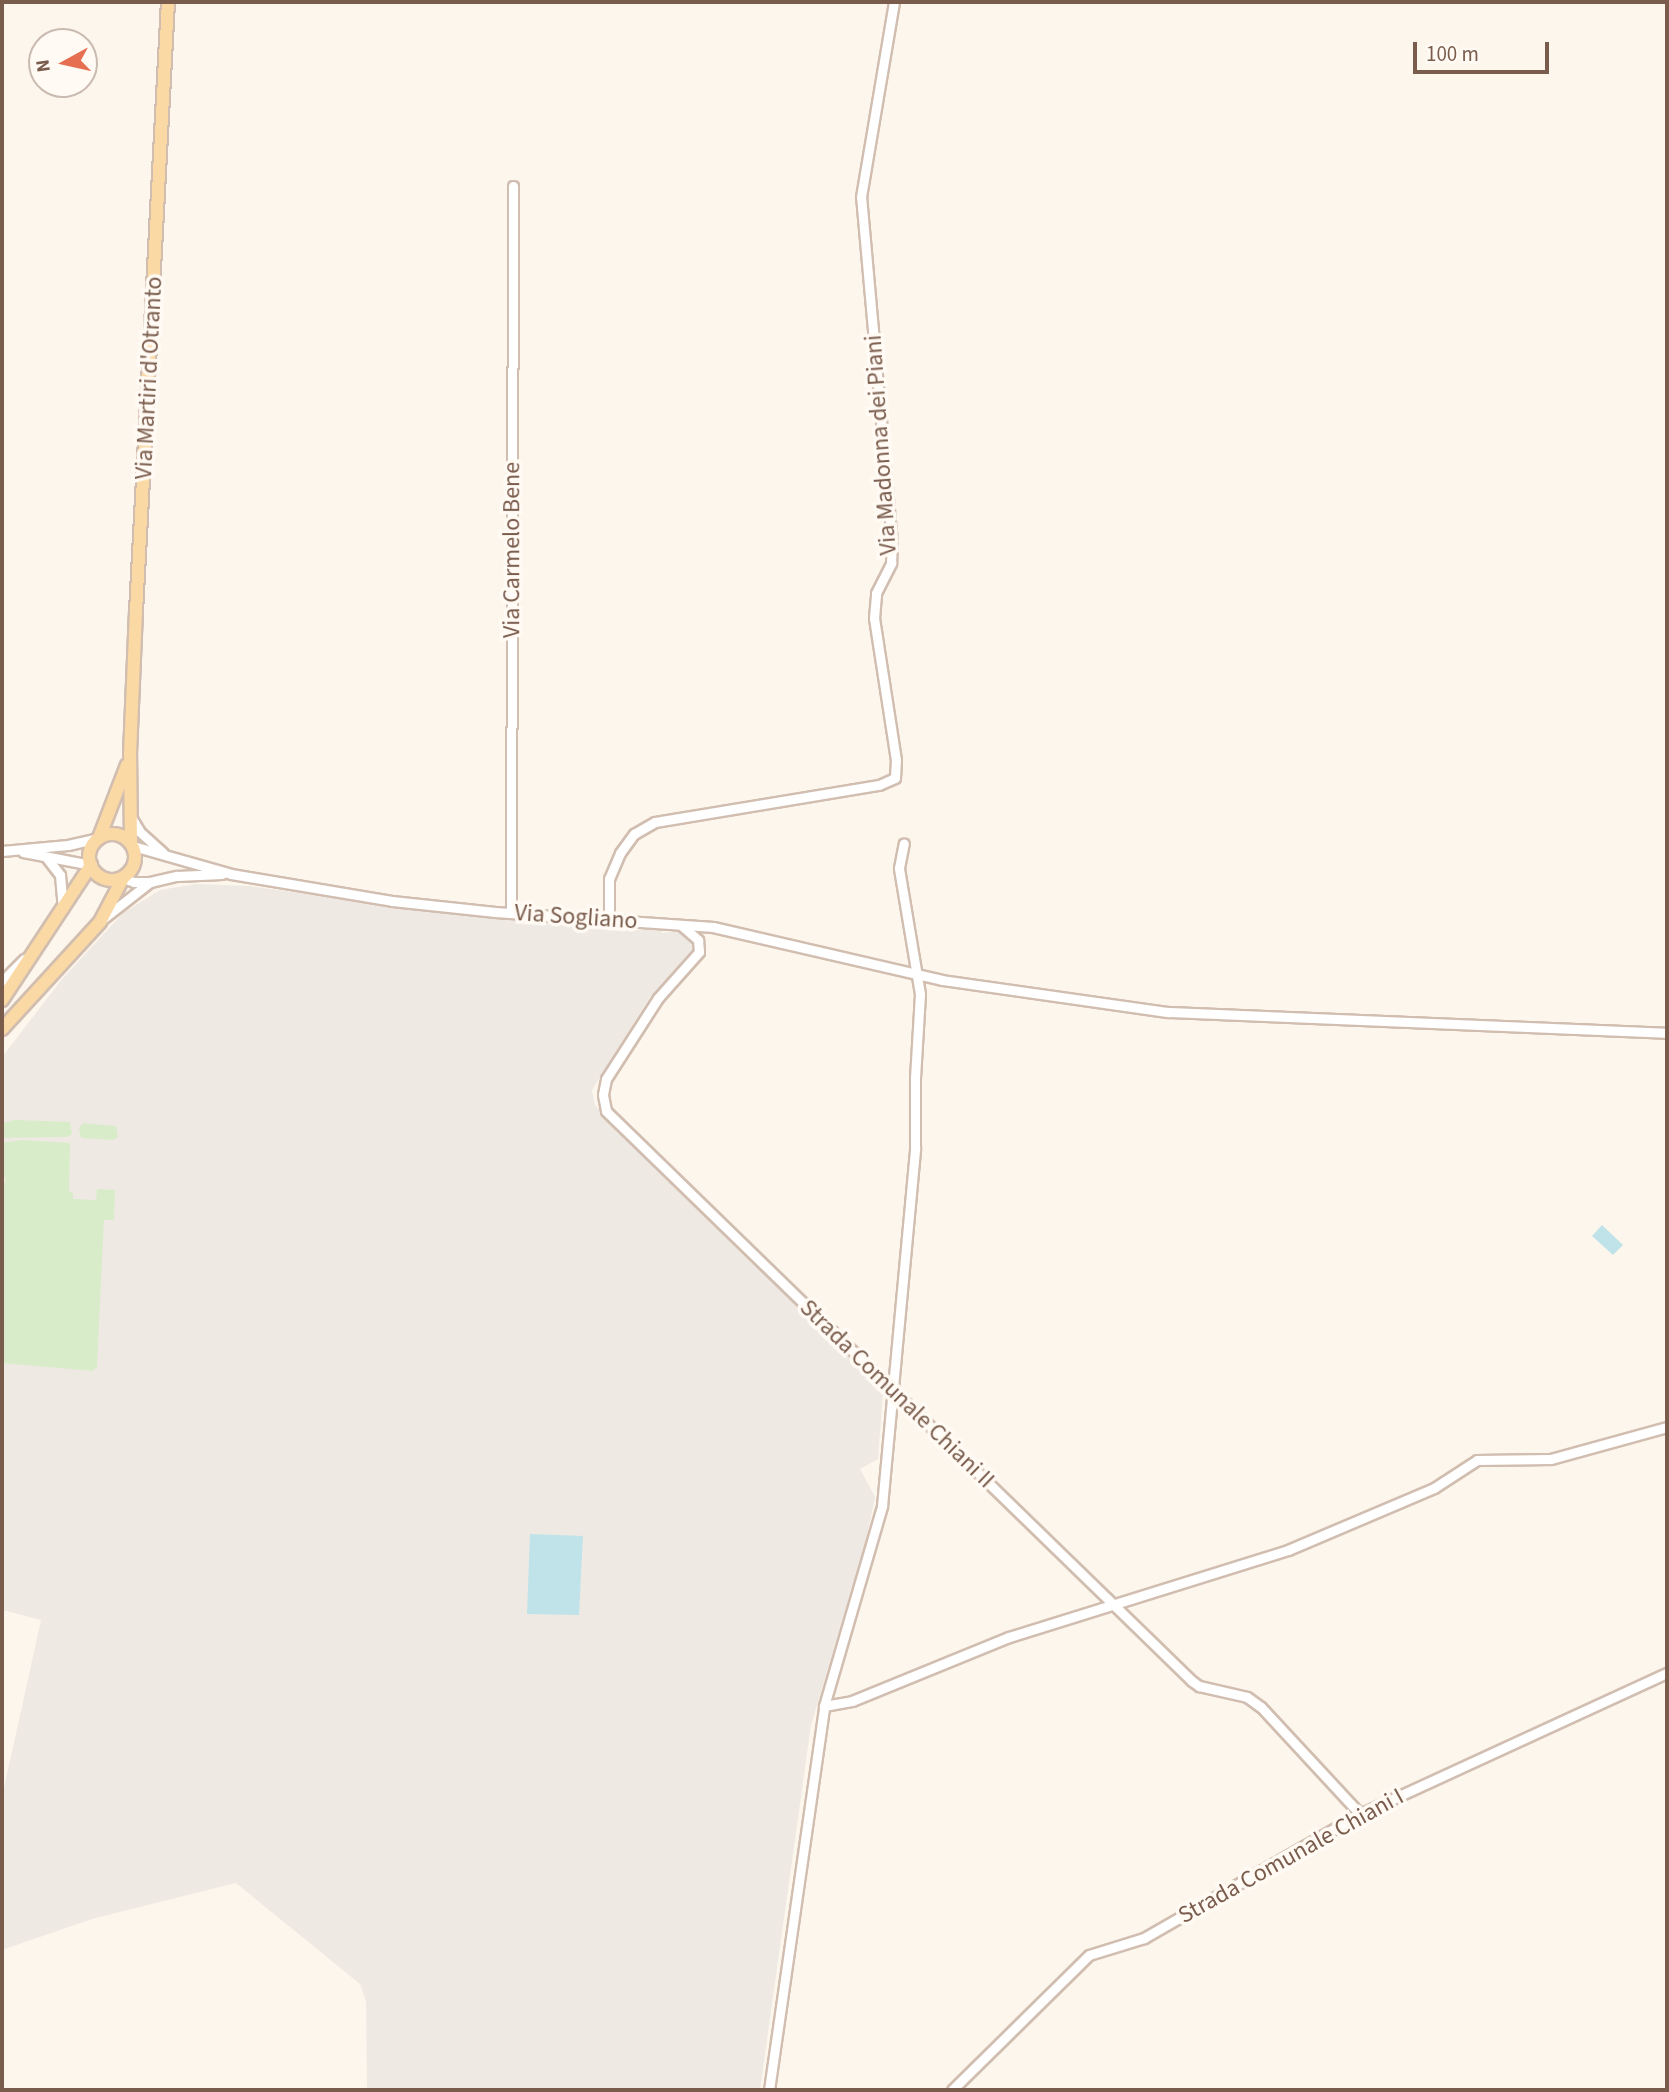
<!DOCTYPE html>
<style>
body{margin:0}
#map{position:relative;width:1669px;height:2092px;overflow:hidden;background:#fdf6ec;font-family:"Source Sans 3",sans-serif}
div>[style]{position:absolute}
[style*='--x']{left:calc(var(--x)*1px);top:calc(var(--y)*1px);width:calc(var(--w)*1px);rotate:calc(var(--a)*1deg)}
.industrial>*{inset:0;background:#efe9e4}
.green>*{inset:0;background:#d8ecc9}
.water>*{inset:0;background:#bfe3e8}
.roads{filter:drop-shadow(2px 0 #d1beb0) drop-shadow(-2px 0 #d1beb0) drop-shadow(0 2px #d1beb0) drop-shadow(0 -2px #d1beb0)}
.minor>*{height:9px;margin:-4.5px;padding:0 4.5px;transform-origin:4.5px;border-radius:4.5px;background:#fff}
.major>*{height:12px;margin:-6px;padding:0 6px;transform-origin:6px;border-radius:6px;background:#fbd9a5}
.major>.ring{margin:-6px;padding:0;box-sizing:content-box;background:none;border:12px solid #fbd9a5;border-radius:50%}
span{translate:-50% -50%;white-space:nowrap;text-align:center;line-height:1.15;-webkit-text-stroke:7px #fffaf3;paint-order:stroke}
.street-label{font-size:24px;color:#7a5c4d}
.frame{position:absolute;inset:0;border:4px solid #7a5c4d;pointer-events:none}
.north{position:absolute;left:28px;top:28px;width:70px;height:70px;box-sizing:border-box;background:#fffaf3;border:2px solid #cabbb1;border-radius:50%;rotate:262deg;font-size:19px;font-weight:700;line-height:28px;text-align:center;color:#7a5c4d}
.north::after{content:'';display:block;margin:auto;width:24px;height:32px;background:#e76f51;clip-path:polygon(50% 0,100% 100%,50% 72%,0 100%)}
.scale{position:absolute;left:1413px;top:42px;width:136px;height:32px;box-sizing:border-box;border:4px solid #7a5c4d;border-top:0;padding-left:9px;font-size:21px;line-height:24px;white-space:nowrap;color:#7a5c4d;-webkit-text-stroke:5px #fffaf3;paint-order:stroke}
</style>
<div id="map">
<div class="industrial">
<i style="clip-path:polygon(196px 884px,249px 886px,465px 916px,626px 930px,660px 929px,662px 933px,677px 931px,693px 945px,694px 950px,650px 997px,595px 1085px,592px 1091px,595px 1105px,883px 1392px,878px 1459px,860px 1469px,875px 1497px,866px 1541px,811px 1725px,760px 2090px,367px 2090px,366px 2001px,360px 1984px,236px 1883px,92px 1919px,2px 1950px,2px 1797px,41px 1620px,2px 1610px,2px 1057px,62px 979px,123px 913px,160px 890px)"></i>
</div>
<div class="green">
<i style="clip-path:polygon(15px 1120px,70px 1122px,72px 1134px,67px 1137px,2px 1138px,2px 1123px)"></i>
<i style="clip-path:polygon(83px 1123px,116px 1126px,118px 1137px,113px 1140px,81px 1138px,79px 1128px)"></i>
<i style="clip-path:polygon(22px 1140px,70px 1143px,69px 1192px,73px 1193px,73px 1199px,96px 1200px,97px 1189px,115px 1190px,114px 1220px,104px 1220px,97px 1367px,93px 1371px,2px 1363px,2px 1188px,6px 1179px,2px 1172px,2px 1143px)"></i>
</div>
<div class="water">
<i style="clip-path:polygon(1602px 1225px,1623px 1245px,1613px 1255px,1592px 1236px)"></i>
<i style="clip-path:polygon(530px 1534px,583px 1536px,579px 1615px,527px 1614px)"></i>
</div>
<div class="roads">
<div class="minor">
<i style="--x:131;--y:817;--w:17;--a:59"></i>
<i style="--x:140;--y:832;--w:31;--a:42"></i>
<i style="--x:133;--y:846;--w:102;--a:15.9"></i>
<i style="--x:231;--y:874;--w:163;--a:9.5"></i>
<i style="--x:392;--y:901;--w:104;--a:6.1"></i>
<i style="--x:495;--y:912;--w:219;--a:3.9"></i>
<i style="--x:713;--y:927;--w:235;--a:13"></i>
<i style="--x:942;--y:980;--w:228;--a:8.1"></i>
<i style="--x:1168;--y:1012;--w:499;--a:2.4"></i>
<i style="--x:2;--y:851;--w:66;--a:-5.2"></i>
<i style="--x:68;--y:845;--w:32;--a:-13"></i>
<i style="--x:23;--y:852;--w:69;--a:10.8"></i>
<i style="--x:46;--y:857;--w:23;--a:52"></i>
<i style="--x:60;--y:875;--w:34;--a:85"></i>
<i style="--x:123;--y:878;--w:12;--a:20"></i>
<i style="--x:134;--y:882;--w:16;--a:0"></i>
<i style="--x:150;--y:882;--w:28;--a:-13"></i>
<i style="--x:177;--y:876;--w:45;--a:-2.5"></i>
<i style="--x:511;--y:913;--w:727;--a:-89.84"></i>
<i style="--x:104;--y:918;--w:58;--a:-38"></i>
<i style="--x:609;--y:919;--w:40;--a:-90"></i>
<i style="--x:609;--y:879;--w:28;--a:-67"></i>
<i style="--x:620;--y:853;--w:24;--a:-54"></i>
<i style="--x:634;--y:834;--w:24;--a:-30"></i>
<i style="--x:655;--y:822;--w:227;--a:-9.4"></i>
<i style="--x:879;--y:785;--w:17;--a:-24"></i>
<i style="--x:895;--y:778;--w:18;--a:-87"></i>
<i style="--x:896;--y:760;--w:144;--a:-98.8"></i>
<i style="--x:874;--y:618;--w:25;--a:-85"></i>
<i style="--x:876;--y:593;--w:34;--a:-63"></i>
<i style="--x:891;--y:563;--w:20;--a:-87"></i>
<i style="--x:892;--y:543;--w:347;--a:-95.1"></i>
<i style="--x:861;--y:197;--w:198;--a:-80.4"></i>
<i style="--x:681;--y:925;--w:23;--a:41"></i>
<i style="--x:698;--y:940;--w:12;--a:85"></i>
<i style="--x:699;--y:952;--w:62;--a:131.7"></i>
<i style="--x:658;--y:998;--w:96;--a:122.7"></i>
<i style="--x:606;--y:1079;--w:16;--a:101"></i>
<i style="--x:603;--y:1095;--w:16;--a:79"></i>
<i style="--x:606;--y:1111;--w:817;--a:44.21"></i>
<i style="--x:1192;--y:1681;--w:9;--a:36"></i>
<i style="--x:1199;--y:1686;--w:49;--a:12.9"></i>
<i style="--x:1247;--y:1697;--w:17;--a:36"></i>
<i style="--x:1261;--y:1707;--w:146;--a:47.2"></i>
<i style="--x:2;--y:981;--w:31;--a:-45"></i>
<i style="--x:824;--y:1706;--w:28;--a:-10"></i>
<i style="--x:852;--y:1701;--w:170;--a:-22.2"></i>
<i style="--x:1009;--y:1637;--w:292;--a:-17.3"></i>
<i style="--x:1288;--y:1550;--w:159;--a:-23"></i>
<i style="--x:1434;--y:1488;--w:51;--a:-33.1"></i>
<i style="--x:1477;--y:1460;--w:74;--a:-0.8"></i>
<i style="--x:1551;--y:1459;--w:120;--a:-15.4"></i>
<i style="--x:769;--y:2090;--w:388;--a:-81.8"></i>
<i style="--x:824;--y:1706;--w:208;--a:-73.8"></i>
<i style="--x:882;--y:1506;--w:360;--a:-84.7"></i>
<i style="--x:915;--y:1148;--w:70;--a:-90"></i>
<i style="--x:915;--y:1078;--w:84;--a:-86.6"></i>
<i style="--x:920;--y:994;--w:128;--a:-99.5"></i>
<i style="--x:899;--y:868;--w:25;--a:-79"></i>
<i style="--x:952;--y:2090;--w:192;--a:-44.6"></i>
<i style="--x:1089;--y:1955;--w:58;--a:-17.2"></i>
<i style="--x:1144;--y:1938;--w:249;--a:-29.9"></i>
<i style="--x:1360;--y:1814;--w:338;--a:-24.7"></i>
</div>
<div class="major">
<i class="ring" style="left:89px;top:834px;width:34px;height:34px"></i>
<i style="--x:99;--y:838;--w:78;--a:-69"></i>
<i style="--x:131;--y:843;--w:89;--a:-90.6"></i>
<i style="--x:130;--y:754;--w:142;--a:-87.6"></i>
<i style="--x:136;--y:612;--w:611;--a:-87"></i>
<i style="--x:2;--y:1000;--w:162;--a:-56.6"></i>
<i style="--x:2;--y:1029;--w:145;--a:-47.5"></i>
<i style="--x:100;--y:922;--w:50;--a:-62.4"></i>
</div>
</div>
<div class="street-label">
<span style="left:149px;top:378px;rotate:-87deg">Via Martiri d'Otranto</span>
<span style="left:881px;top:445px;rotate:-94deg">Via Madonna dei Piani</span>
<span style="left:512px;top:550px;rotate:-90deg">Via Carmelo Bene</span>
<span style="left:576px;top:917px;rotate:4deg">Via Sogliano</span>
<span style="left:897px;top:1394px;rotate:44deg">Strada Comunale Chiani II</span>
<span style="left:1291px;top:1856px;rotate:-29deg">Strada Comunale Chiani I</span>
</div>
<div class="frame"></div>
<div class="north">N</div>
<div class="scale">100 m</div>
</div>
